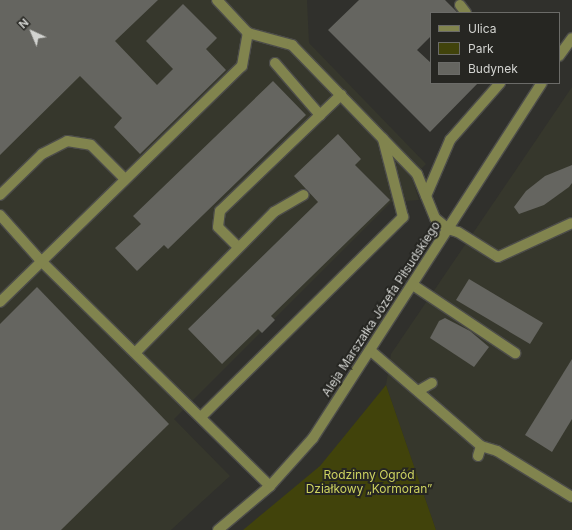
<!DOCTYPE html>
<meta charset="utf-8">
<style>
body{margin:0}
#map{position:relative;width:572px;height:530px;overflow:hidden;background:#30302c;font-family:Inter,sans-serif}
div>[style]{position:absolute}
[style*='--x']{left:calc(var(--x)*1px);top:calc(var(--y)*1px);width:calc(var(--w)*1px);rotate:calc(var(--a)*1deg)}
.built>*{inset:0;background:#36372c}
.green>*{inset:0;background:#41430b}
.building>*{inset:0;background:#656560}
.roads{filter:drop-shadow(1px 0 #4d4d4a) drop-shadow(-1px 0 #4d4d4a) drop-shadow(0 1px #4d4d4a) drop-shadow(0 -1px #4d4d4a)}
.minor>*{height:10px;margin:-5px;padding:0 5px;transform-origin:5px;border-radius:5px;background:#81844e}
span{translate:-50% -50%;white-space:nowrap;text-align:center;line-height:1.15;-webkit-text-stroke:4px #262622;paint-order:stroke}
.street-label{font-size:12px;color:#d2d3d0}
.park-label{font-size:12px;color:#cdd260}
.legend{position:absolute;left:430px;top:12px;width:130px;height:72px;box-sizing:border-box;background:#262622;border:1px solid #6b6b68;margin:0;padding:5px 7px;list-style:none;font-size:12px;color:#d2d3d0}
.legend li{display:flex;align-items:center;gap:8px;height:20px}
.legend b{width:20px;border:1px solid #6b6b68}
.north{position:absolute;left:12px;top:12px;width:40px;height:40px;-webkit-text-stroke:3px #262622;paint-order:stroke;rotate:316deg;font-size:11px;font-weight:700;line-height:16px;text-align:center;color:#d2d3d0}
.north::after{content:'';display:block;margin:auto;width:14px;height:18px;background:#d2d3d0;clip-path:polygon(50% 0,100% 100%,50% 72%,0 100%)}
</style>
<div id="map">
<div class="built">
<i style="clip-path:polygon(0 0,307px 0,309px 43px,426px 164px,412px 178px,419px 200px,391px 202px,174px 419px,230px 476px,171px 530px,0 530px)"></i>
<i style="clip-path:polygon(572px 87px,572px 530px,436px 530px,386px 385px,391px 354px)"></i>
</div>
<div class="green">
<i style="clip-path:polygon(386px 385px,436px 530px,243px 530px,320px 466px)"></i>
</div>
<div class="building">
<i style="clip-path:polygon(0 0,158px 0,115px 41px,157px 85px,173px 69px,146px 41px,183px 4px,217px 38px,206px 49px,226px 70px,140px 154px,114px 127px,122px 118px,80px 76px,0 155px)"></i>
<i style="clip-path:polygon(359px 0,445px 0,458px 13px,431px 13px,431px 36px,417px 50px,431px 63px,431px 83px,478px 83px,430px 132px,328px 30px)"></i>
<i style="clip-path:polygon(273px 81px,306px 115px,168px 249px,164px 245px,137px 271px,115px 248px,141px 224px,133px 216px)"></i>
<i style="clip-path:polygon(338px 134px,361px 159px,355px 165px,390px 200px,271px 316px,275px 320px,262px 333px,258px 329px,222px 364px,188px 329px,318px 202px,294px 176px)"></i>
<i style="clip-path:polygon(572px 165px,572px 183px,569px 187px,544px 205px,519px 214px,514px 207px,526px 191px,545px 176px)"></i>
<i style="clip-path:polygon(469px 279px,543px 323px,530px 344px,456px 300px)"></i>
<i style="clip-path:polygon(37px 287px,169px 424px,61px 530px,0 530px,0 324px)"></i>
<i style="clip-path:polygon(445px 318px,470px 331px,489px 347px,474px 367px,430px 338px,439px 321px)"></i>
<i style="clip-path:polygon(572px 359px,572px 419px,552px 452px,525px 435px)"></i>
</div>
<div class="roads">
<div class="minor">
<i style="--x:217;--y:0;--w:45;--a:46.8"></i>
<i style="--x:248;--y:33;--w:46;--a:15.3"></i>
<i style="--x:292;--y:45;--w:180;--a:45.9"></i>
<i style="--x:417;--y:174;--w:48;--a:67.8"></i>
<i style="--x:435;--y:218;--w:17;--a:40"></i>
<i style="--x:448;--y:229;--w:10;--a:17"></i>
<i style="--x:458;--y:232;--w:47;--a:32"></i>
<i style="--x:498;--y:257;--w:81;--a:-24.7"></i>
<i style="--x:460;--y:5;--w:10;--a:53"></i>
<i style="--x:559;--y:56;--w:22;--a:-54"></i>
<i style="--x:275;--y:63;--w:69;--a:49.1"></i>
<i style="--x:0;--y:195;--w:59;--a:-44.3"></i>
<i style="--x:42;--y:154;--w:28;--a:-27"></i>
<i style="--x:67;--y:141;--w:24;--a:9"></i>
<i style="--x:91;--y:145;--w:48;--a:45"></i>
<i style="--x:426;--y:196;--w:61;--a:-66.8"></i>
<i style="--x:450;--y:140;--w:76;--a:-48.7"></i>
<i style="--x:0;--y:215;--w:62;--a:48.3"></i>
<i style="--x:41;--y:261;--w:321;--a:44.5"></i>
<i style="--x:238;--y:247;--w:28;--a:-135"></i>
<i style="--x:218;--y:227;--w:16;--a:-83"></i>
<i style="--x:220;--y:211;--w:168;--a:-43.8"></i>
<i style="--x:413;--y:285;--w:123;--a:33.7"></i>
<i style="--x:0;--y:302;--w:338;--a:-44.3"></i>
<i style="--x:242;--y:66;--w:34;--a:-80"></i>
<i style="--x:371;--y:351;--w:145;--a:40.8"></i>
<i style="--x:481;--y:446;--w:17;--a:17"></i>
<i style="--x:497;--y:451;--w:88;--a:31.5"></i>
<i style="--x:136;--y:352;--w:197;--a:-45.4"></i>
<i style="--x:274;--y:212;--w:34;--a:-30"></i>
<i style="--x:418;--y:391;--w:16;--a:-30"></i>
<i style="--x:202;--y:416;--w:283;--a:-44.7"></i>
<i style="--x:403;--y:217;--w:81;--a:-104.4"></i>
<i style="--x:478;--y:456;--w:10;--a:-73"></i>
<i style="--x:218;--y:530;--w:68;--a:-40.2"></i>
<i style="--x:270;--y:486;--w:64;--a:-48.1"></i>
<i style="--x:313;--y:438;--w:422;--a:-57.2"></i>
</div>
</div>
<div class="street-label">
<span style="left:381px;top:309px;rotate:-57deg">Aleja Marszałka Józefa Piłsudskiego</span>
</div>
<div class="park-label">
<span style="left:369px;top:482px">Rodzinny Ogród<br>Działkowy „Kormoran”</span>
</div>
<ul class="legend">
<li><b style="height:5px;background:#81844e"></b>Ulica</li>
<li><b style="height:11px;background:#41430b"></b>Park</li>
<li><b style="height:11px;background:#656560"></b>Budynek</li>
</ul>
<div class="north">N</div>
</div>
